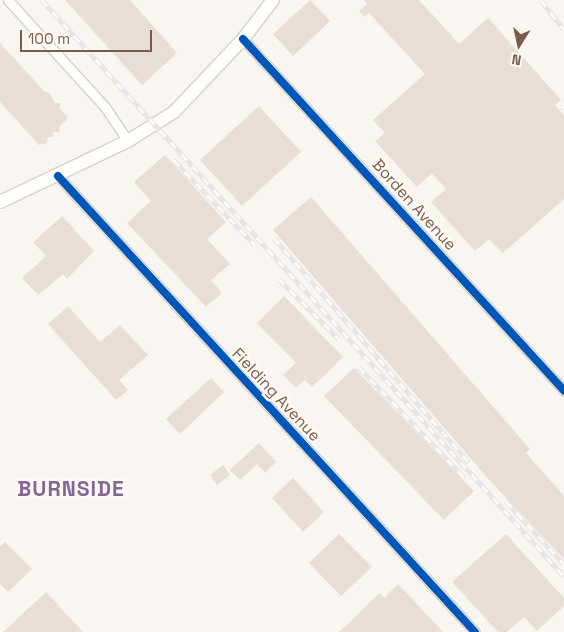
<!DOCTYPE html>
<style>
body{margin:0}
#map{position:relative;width:564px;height:632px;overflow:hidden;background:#f9f5f0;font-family:"Space Grotesk",sans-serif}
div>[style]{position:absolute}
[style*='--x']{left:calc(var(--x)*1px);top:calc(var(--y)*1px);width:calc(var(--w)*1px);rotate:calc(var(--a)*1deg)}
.building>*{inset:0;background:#e6ded7}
.roads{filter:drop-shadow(1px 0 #d7d1cb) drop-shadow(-1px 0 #d7d1cb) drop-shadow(0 1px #d7d1cb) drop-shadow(0 -1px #d7d1cb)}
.street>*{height:9px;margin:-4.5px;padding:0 4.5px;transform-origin:4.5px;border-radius:4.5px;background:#fefefd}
.secondary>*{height:12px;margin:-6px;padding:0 6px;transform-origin:6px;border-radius:6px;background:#fefefd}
.rail>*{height:4.5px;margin-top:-2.25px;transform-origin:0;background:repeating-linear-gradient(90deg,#fffaf3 0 8px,#e6e3e7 0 16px);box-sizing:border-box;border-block:1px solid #e6e3e7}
.cycleway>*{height:8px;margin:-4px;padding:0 4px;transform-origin:4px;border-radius:4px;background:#0057b8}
span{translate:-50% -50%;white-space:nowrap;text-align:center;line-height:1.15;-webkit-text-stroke:5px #fffaf3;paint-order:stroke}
.street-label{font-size:16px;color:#7a5c4d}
.district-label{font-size:21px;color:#846695;font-weight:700;letter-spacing:1px}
.north{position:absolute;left:494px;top:20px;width:50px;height:50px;-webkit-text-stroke:4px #fffaf3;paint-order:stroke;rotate:190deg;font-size:14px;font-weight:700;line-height:20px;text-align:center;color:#7a5c4d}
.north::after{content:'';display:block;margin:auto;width:18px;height:22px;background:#7a5c4d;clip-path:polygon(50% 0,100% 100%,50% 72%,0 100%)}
.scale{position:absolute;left:20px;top:30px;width:132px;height:22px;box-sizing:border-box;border:2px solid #7a5c4d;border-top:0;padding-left:6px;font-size:15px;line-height:18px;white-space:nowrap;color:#7a5c4d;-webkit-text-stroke:4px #fffaf3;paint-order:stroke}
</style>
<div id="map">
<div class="building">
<i style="clip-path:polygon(65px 0,130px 0,177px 53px,142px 85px)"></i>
<i style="clip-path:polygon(310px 0,330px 21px,293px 56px,273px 34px)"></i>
<i style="clip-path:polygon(364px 0,419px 0,459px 44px,488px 18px,561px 100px,555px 105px,564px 115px,564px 199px,503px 253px,489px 239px,475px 251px,431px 202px,446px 189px,432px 173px,417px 187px,375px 141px,385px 133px,373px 120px,425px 74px,369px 13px,364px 17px,359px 11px,367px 4px)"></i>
<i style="clip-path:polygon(0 43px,45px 92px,49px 92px,55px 103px,60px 103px,60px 109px,68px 118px,60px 126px,59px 132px,53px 132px,53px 137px,48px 137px,47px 143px,39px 145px,0 102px)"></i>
<i style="clip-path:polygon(259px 106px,301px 152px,242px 206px,200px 160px)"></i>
<i style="clip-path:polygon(165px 155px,226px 222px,207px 239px,230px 264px,211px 280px,222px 293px,206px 307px,127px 223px,151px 201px,134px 182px)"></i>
<i style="clip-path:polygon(311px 197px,530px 449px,526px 453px,564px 496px,564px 559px,492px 483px,273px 230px)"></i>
<i style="clip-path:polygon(62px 216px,94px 251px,67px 279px,63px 274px,38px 295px,22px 278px,46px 256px,33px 242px)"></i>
<i style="clip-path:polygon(284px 296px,343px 357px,312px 387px,305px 380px,296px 388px,283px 375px,296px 363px,257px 323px)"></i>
<i style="clip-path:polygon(68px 306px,100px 342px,120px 325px,148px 355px,119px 380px,128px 390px,116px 400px,48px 324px)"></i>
<i style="clip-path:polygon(354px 368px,474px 491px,444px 520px,324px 396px)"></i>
<i style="clip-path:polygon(211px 378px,224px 392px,180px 434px,166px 419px)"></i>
<i style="clip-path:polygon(259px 443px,276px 462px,265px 473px,257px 464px,240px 480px,230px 470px)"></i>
<i style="clip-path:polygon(223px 465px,230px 475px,217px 485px,210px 475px)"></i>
<i style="clip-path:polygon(293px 478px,324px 512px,303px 532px,272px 498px)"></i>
<i style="clip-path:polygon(339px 534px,372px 567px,341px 596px,309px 563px)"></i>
<i style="clip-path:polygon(506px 534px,564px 598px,564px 606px,537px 631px,524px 617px,507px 632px,498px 632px,452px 582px)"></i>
<i style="clip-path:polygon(5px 542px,32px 569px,8px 592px,0 584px,0 547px)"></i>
<i style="clip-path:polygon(398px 584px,443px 632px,339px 632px,380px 593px,384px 598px)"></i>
<i style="clip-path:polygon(46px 592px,83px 632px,3px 632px)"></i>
</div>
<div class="roads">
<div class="street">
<i style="--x:8;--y:0;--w:144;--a:47.8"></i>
<i style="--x:105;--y:107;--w:41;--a:55.9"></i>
<i style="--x:243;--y:39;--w:476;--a:47.6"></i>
<i style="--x:58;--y:176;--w:618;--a:47.56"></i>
</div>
<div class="secondary">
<i style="--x:0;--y:202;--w:142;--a:-25.5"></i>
<i style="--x:128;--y:141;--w:54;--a:-32.2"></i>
<i style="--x:174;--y:112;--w:100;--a:-46.6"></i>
<i style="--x:243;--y:39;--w:49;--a:-52.4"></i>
</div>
</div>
<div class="rail">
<i style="--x:42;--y:0;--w:777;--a:47.82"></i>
<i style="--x:541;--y:0;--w:37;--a:52"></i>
<i style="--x:562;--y:106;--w:3;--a:45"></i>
<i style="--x:174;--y:160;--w:117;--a:46.4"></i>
<i style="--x:274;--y:238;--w:297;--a:49"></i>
<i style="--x:279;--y:279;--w:85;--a:45"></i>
<i style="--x:359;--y:367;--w:153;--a:46.3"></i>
<i style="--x:506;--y:501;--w:86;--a:47.4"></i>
</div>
<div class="cycleway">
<i style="--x:243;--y:39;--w:476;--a:47.6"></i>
<i style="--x:58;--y:176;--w:618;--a:47.56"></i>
</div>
<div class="street-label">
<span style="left:414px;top:205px;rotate:48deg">Borden Avenue</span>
<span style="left:276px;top:395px;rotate:47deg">Fielding Avenue</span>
</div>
<div class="district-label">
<span style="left:71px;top:489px">BURNSIDE</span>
</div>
<div class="north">N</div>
<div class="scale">100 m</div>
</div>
